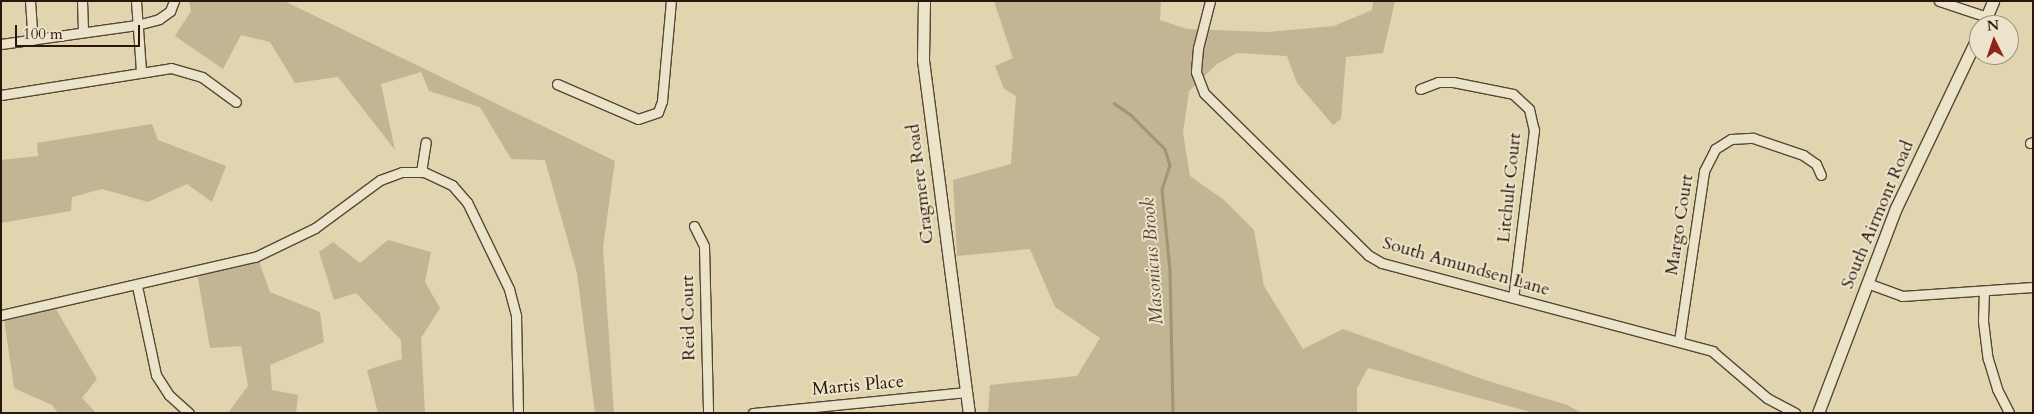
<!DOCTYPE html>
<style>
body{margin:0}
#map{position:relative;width:2034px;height:414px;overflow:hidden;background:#e0d5af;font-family:Cardo,serif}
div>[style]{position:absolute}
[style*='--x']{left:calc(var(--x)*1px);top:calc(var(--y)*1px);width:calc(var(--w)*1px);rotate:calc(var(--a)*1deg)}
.green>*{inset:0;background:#c1b593}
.stream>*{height:2.5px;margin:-1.25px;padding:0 1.25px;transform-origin:1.25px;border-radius:1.25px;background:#a29478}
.roads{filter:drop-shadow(1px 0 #584635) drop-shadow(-1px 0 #584635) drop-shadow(0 1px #584635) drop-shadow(0 -1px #584635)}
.minor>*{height:9px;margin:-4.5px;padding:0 4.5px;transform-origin:4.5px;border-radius:4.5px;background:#ebe4cb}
.tertiary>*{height:11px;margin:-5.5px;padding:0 5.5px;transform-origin:5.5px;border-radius:5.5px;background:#ebe4cb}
span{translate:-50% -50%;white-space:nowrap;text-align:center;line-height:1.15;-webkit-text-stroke:4px #ebe4cb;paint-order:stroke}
.street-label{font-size:18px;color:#2b160c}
.water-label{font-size:19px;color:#5b4837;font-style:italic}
.frame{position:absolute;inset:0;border:2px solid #2b160c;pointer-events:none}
.north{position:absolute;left:1969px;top:15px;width:50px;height:50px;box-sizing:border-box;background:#ebe4cb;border:1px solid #9e927f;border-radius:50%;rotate:356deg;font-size:14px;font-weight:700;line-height:20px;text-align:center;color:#2b160c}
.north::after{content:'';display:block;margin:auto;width:18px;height:22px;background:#8f2418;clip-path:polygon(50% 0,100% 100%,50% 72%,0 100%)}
.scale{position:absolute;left:15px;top:25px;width:125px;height:22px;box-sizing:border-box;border:2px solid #2b160c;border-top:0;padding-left:6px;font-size:15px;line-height:18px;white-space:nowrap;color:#2b160c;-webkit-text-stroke:4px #ebe4cb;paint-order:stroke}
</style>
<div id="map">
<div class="green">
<i style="clip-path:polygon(189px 1px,284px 1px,615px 161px,603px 247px,614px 413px,595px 413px,577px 273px,545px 160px,511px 159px,480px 107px,429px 91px,421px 72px,381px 84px,395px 150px,338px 77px,295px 83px,270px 42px,241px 35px,223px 69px,175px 36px,191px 11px)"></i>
<i style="clip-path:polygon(994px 1px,1161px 1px,1160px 20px,1187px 29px,1267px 32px,1334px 26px,1372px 10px,1373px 1px,1395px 1px,1383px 53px,1346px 57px,1341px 119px,1333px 125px,1297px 83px,1287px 56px,1237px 53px,1217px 64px,1189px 91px,1183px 133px,1190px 176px,1224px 200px,1254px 230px,1264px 286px,1303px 349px,1343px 329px,1488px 381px,1567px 405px,1582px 413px,1534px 413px,1368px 368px,1357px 388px,1357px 413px,988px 413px,990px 385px,1077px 376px,1100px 338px,1055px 307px,1030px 249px,957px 256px,953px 180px,1011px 164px,1016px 96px,1004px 89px,995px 66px,1013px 58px)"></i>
<i style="clip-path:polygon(152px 124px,158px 140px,226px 166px,212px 202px,187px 184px,148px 202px,102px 189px,72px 197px,71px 211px,1px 223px,1px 160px,38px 156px,37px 143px)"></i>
<i style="clip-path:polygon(388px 240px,431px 252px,425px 282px,440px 308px,421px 338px,425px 413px,378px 413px,367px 370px,402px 359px,401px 340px,356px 293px,334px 300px,319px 252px,333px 242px,360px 263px)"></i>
<i style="clip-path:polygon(257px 256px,270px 292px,320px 312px,324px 342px,270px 365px,272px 390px,298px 395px,296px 413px,228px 413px,248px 386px,241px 346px,210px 348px,197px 273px)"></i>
<i style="clip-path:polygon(54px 306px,97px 379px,82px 398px,96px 413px,58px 413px,52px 405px,14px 388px,4px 319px)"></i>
</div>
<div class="stream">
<i style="--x:1114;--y:103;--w:21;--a:35"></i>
<i style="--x:1131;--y:115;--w:48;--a:45"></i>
<i style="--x:1165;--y:149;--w:17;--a:73"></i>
<i style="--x:1170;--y:165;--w:25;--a:108"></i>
<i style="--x:1162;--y:189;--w:81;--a:84.4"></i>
<i style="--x:1170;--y:270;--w:143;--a:88.8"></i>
</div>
<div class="roads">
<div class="minor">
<i style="--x:30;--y:1;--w:39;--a:86"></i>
<i style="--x:82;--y:1;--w:31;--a:88"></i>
<i style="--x:136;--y:1;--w:70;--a:85.9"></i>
<i style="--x:1210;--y:1;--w:49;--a:104.3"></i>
<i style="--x:1198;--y:48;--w:24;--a:95"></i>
<i style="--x:1196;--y:72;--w:22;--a:69"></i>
<i style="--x:1204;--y:93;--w:231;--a:44.6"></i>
<i style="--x:1368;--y:255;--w:16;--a:30"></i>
<i style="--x:1382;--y:263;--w:342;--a:14.9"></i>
<i style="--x:1712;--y:351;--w:72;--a:40.5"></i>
<i style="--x:1767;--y:398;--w:32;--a:28"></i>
<i style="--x:1939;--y:1;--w:51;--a:18.4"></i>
<i style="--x:1;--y:44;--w:137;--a:-8"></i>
<i style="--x:137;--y:25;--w:23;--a:-15"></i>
<i style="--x:159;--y:19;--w:14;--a:-36"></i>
<i style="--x:170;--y:11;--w:11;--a:-68"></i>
<i style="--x:557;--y:84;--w:88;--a:23.4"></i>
<i style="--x:638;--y:119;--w:21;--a:-19"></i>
<i style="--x:658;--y:112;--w:12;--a:-70"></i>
<i style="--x:662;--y:101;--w:100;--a:-84.9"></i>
<i style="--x:1420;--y:89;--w:19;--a:-21"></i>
<i style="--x:1438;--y:82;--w:15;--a:0"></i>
<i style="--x:1453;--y:82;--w:61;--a:11.3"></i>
<i style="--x:1513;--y:94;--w:22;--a:43"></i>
<i style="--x:1529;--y:109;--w:22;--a:77"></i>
<i style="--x:1534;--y:130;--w:169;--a:97.1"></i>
<i style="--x:1;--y:95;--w:172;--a:-9"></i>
<i style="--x:171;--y:68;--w:32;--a:16"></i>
<i style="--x:202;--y:77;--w:42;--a:36.3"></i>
<i style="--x:2030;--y:143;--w:3;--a:-18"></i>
<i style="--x:421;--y:172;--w:30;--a:-81"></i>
<i style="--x:694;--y:226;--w:22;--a:63"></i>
<i style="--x:704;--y:246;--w:167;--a:88.6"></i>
<i style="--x:1867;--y:283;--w:37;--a:20"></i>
<i style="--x:1902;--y:296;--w:131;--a:-3.9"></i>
<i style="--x:137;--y:286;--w:91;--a:77.9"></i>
<i style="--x:156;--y:375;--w:24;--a:57"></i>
<i style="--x:169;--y:395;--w:27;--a:42"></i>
<i style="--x:1984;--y:291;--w:30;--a:92"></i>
<i style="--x:1983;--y:321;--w:38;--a:83"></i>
<i style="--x:1988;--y:359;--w:31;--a:73"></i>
<i style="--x:1997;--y:389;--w:27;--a:63"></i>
<i style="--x:1;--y:315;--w:261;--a:-12.9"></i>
<i style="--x:255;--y:257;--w:67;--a:-25.8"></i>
<i style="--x:315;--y:228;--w:81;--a:-36.4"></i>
<i style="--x:380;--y:180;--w:23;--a:-20"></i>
<i style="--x:402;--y:172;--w:22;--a:0"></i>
<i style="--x:424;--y:172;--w:31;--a:25"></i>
<i style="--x:452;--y:185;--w:23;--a:49"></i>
<i style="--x:467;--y:202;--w:97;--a:64.2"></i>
<i style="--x:509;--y:289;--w:28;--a:75"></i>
<i style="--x:516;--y:316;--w:97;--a:88.8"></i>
<i style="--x:1679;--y:341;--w:172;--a:-81.6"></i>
<i style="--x:1704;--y:171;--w:25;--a:-63"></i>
<i style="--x:1715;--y:149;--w:19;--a:-32"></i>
<i style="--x:1731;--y:139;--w:22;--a:-3"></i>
<i style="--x:1753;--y:138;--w:53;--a:18.8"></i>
<i style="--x:1803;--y:155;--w:16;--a:35"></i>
<i style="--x:1816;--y:164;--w:12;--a:66"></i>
<i style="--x:753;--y:413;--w:215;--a:-5.6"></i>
</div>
<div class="tertiary">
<i style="--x:924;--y:1;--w:59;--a:91"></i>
<i style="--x:923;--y:60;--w:356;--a:82.6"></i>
<i style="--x:1983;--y:25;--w:26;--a:-67"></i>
<i style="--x:1818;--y:413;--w:219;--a:-69.2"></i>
<i style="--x:1896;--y:208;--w:193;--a:-64.5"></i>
</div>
</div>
<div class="street-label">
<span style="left:921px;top:184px;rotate:-97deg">Cragmere Road</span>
<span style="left:1510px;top:188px;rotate:-84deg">Litchult Court</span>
<span style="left:1878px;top:215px;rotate:-67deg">South Airmont Road</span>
<span style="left:1680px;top:225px;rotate:-81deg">Margo Court</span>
<span style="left:1466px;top:267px;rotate:16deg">South Amundsen Lane</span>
<span style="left:689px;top:318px;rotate:-91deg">Reid Court</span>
<span style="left:858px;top:386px;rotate:-5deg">Martis Place</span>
</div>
<div class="water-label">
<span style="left:1153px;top:261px;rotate:-94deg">Masonicus Brook</span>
</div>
<div class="frame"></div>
<div class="north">N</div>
<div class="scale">100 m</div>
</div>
